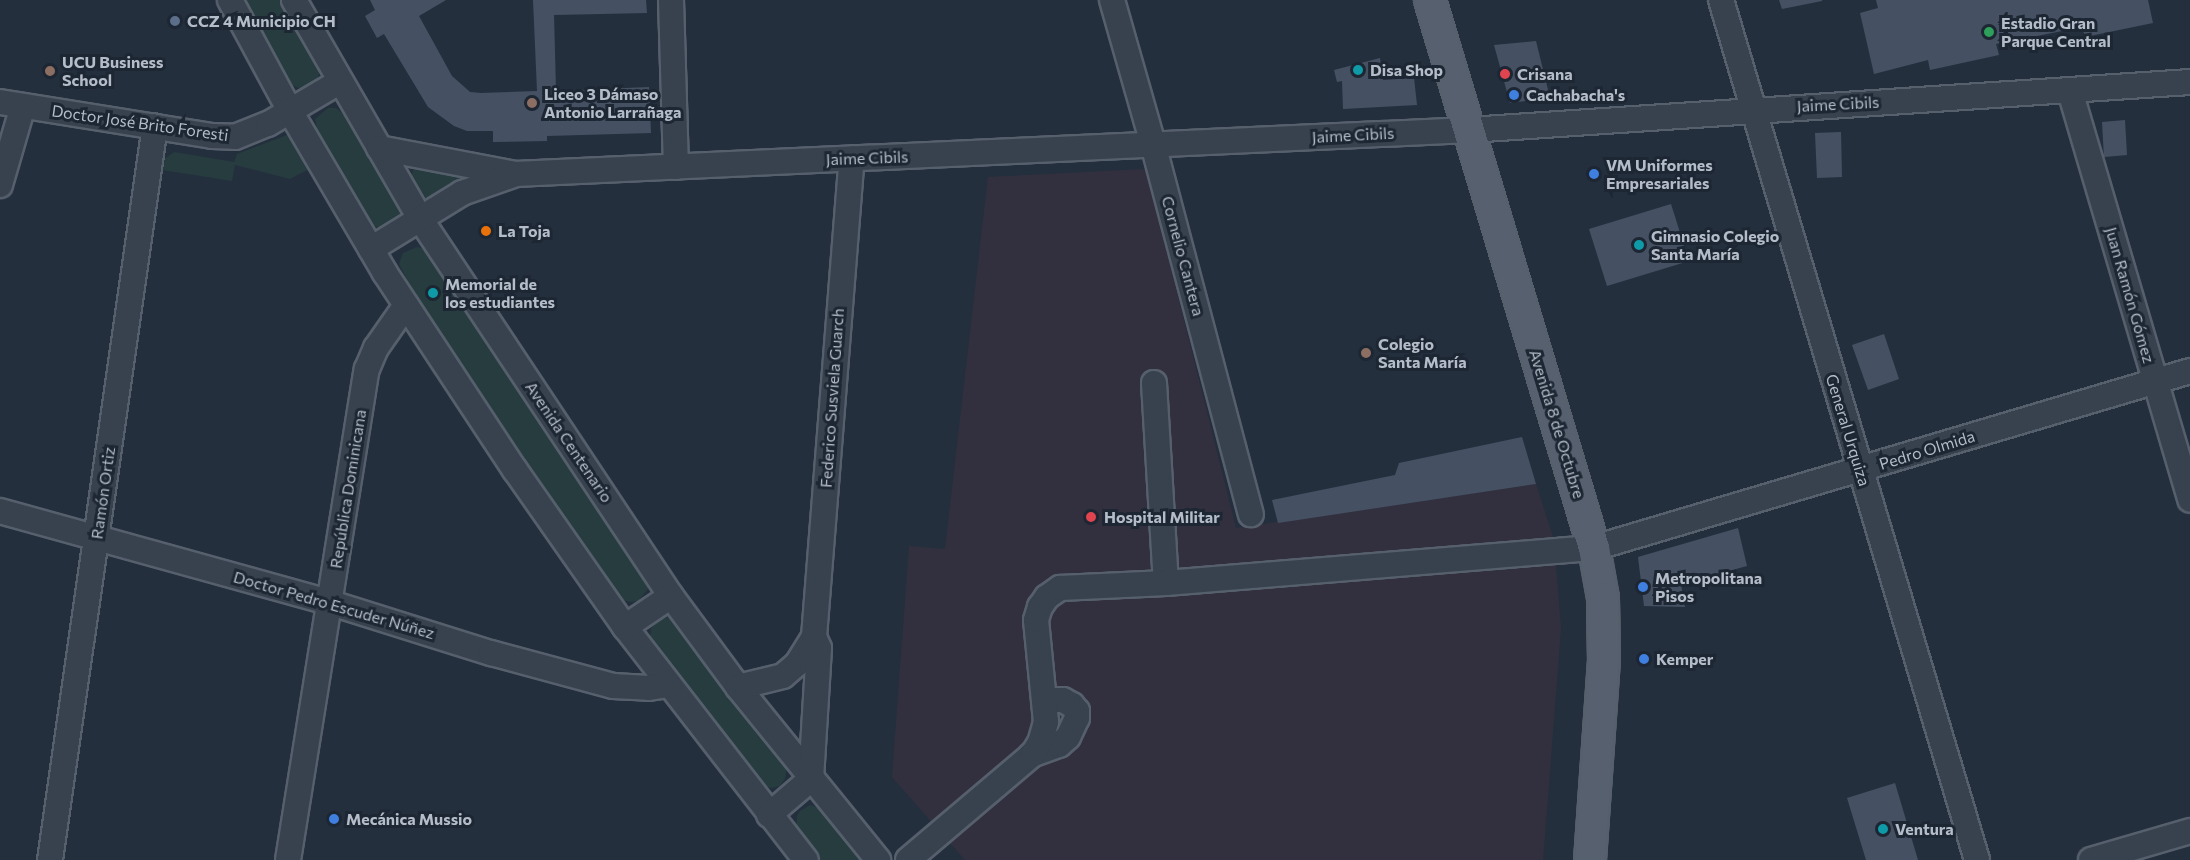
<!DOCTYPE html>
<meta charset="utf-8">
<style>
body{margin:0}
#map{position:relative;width:2190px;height:860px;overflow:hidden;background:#242f3e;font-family:Commissioner,sans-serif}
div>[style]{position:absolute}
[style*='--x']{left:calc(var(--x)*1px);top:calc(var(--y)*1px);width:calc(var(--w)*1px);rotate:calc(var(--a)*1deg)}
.medical>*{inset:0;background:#32303f}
.green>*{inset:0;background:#263c3f}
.building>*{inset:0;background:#455162}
.roads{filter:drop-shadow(2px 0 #565f6c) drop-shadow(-2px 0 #565f6c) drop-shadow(0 2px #565f6c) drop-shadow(0 -2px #565f6c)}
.minor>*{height:24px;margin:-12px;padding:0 12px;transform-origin:12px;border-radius:12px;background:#38414e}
.major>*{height:30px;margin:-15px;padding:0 15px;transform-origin:15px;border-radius:15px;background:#56606e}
.dots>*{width:16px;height:16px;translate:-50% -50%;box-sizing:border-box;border:3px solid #1d2633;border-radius:50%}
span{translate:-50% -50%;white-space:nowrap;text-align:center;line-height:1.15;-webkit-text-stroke:6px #1d2633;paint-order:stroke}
.poi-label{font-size:16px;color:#b4bcc9;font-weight:700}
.left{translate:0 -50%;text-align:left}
.street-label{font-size:16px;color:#b4bcc9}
</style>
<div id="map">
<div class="medical">
<i style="clip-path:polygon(1146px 169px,1236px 528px,1536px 484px,1554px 540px,1561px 629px,1543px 860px,965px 860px,892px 777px,909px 546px,945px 549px,988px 177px)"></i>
</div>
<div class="green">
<i style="clip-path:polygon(244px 0,283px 0,320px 68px,317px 83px,305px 91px,290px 84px)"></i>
<i style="clip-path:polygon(328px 108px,336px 108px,345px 115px,397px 198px,401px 207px,400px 219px,388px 228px,379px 228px,371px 224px,318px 134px,315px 119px)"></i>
<i style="clip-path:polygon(287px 135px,291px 137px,309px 169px,290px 179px,235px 165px,232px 181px,162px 170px,163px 160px,174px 152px,234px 162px,237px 154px)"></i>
<i style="clip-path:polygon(418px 169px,466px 175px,504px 175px,428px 201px,411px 176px,413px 170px)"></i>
<i style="clip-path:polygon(417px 247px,425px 249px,441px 272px,646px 577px,648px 589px,638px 601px,631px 602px,622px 600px,616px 594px,526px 464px,412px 289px,399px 264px,403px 253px)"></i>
<i style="clip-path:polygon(669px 617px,673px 619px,787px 766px,785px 779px,780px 786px,771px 788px,762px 786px,653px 643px,650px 638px,651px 628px,658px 620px)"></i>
<i style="clip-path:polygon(810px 805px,823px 809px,865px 860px,821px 860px,796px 830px,797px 816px,800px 811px)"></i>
</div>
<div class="building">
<i style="clip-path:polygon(370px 0,446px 0,419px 16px,452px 76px,470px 92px,481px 93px,537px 91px,533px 0,646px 0,647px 13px,554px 15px,556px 91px,649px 87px,651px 133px,547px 136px,547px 141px,493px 142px,493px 131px,467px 131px,454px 126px,428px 107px,384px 34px,377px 38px,365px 16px,375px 10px)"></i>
<i style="clip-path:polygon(1779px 0,1822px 0,1822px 1px,1782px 9px)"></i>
<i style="clip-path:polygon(1876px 0,2148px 0,2153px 23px,2085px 37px,2082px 27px,1996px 44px,1999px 55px,1930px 70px,1928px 60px,1874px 74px,1860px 13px,1878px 8px)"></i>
<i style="clip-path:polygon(1536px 41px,1550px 98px,1510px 103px,1494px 45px)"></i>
<i style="clip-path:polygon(1380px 58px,1383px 80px,1414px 78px,1417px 105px,1343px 109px,1342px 81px,1337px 82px,1334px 70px)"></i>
<i style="clip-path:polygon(2125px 120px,2127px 155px,2104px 157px,2102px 122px)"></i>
<i style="clip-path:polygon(1841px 132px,1842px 177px,1817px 178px,1815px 133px)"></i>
<i style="clip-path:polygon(1671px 204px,1689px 261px,1607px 286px,1589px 229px)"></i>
<i style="clip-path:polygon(1884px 334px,1899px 379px,1868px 390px,1852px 345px)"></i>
<i style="clip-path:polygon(1522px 437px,1536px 484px,1278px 523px,1272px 500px,1395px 475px,1399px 463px)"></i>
<i style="clip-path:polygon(1738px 528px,1747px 566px,1681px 584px,1685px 607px,1644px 606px,1638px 557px)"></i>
<i style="clip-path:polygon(1895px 783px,1918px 860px,1866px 860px,1847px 798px)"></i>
</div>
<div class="roads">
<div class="minor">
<i style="--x:230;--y:0;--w:126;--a:61.6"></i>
<i style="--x:290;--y:111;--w:188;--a:59.6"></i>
<i style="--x:385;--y:273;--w:236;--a:56.6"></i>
<i style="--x:515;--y:470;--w:192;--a:55"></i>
<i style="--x:625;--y:627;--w:295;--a:52.2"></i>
<i style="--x:294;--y:0;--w:254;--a:60"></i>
<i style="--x:421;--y:220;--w:452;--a:56.4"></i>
<i style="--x:671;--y:596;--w:113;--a:53.6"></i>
<i style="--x:738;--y:687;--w:223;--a:51"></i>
<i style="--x:671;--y:0;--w:167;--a:88.3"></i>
<i style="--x:1112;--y:0;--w:150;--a:74.1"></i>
<i style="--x:1153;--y:144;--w:383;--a:75.2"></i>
<i style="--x:1721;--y:0;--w:897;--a:73.42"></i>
<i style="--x:2070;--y:91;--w:426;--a:73.6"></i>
<i style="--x:0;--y:102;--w:215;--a:9.1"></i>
<i style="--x:212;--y:136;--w:23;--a:2"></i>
<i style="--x:235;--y:137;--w:35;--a:-22"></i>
<i style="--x:268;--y:124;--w:82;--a:-30.6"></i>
<i style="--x:379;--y:148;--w:138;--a:10.8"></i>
<i style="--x:515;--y:174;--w:955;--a:-2.64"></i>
<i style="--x:1469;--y:130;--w:723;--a:-3.81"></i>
<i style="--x:0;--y:185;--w:82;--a:-73.8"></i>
<i style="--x:371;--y:249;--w:107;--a:-31.6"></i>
<i style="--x:462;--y:193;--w:54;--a:-19.4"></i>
<i style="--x:1154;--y:383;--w:200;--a:86.6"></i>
<i style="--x:0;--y:511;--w:344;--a:15.5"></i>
<i style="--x:331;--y:603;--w:168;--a:17.4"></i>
<i style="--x:491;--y:653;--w:126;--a:15.1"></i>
<i style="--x:613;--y:686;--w:36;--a:3"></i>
<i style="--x:649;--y:688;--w:20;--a:-9"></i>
<i style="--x:625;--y:627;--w:55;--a:-34"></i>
<i style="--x:738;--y:687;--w:46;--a:-13.7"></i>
<i style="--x:783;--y:676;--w:18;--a:-41"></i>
<i style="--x:797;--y:664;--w:32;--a:-58"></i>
<i style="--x:814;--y:637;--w:480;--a:-85.5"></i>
<i style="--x:1031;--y:755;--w:30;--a:-20"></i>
<i style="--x:1059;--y:745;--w:12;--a:-42"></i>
<i style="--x:1068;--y:737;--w:21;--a:-65"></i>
<i style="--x:1077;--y:718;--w:7;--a:-90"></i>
<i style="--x:1077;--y:711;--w:8;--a:-130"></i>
<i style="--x:1072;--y:705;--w:10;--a:-151"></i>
<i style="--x:1063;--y:700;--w:19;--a:180"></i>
<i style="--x:769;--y:815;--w:55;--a:-40.6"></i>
<i style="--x:811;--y:779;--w:131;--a:-86.5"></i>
<i style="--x:819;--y:648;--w:12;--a:-114"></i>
<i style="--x:50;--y:860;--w:741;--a:-81.86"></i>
<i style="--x:288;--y:860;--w:497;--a:-80.9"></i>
<i style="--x:367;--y:369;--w:23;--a:-67"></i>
<i style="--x:376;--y:348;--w:52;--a:-55.1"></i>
<i style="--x:908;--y:860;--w:164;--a:-40.3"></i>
<i style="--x:1033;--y:754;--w:13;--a:-58"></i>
<i style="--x:1040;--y:743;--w:22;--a:-74"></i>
<i style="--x:1046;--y:722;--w:102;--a:-95.6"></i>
<i style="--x:1036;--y:620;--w:14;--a:-73"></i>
<i style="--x:1040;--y:607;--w:12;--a:-55"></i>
<i style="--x:1047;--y:597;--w:16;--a:-35"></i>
<i style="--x:1060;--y:588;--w:106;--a:-2.7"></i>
<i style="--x:1166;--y:583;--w:429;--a:-4.7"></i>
<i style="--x:1594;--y:548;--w:622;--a:-16.54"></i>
<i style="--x:2091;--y:860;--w:103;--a:-16.3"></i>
</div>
<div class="major">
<i style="--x:1430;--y:0;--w:572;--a:73.34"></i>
<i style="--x:1594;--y:548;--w:51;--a:79.8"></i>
<i style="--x:1603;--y:598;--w:62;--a:89.1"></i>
<i style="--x:1604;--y:660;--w:200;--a:94"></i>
</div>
</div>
<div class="dots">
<i style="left:175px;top:21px;background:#5c6f8a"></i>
<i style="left:1989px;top:32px;background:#2e9e5b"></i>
<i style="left:1358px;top:70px;background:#0f9aa8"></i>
<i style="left:50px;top:71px;background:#8d6e63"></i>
<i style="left:1505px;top:74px;background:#e0444e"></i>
<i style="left:1514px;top:95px;background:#3f7fe0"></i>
<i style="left:532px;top:103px;background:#8d6e63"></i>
<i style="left:1594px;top:174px;background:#3f7fe0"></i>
<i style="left:486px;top:231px;background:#e8710a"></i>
<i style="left:1639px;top:245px;background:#0f9aa8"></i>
<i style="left:433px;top:293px;background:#0f9aa8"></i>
<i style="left:1366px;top:353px;background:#8d6e63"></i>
<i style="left:1091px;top:517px;background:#e0444e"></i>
<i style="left:1643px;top:587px;background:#3f7fe0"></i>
<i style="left:1644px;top:659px;background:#3f7fe0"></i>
<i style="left:334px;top:819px;background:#3f7fe0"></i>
<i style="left:1883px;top:829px;background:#0f9aa8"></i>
</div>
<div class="poi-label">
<span class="left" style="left:187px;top:21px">CCZ 4 Municipio CH</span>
<span class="left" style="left:2001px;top:32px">Estadio Gran<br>Parque Central</span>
<span class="left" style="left:62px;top:71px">UCU Business<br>School</span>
<span class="left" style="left:1370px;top:70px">Disa Shop</span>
<span class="left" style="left:1517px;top:74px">Crisana</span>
<span class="left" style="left:544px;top:103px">Liceo 3 Dámaso<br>Antonio Larrañaga</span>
<span class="left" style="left:1526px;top:95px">Cachabacha's</span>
<span class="left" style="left:1606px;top:174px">VM Uniformes<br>Empresariales</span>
<span class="left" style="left:498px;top:231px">La Toja</span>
<span class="left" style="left:1651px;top:245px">Gimnasio Colegio<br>Santa María</span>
<span class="left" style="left:445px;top:293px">Memorial de<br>los estudiantes</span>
<span class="left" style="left:1378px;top:353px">Colegio<br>Santa María</span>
<span class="left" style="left:1104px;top:517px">Hospital Militar</span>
<span class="left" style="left:1655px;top:587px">Metropolitana<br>Pisos</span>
<span class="left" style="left:1656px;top:659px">Kemper</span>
<span class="left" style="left:346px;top:819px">Mecánica Mussio</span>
<span class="left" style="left:1895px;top:829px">Ventura</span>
</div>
<div class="street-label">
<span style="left:1838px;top:104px;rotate:-3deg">Jaime Cibils</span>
<span style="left:140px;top:123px;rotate:8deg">Doctor José Brito Foresti</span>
<span style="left:1353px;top:135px;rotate:-3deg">Jaime Cibils</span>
<span style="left:867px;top:158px;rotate:-2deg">Jaime Cibils</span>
<span style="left:1183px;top:256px;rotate:75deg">Cornelio Cantera</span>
<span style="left:2130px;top:295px;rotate:74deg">Juan Ramón Gómez</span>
<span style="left:832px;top:398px;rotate:-86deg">Federico Susviela Guarch</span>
<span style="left:1557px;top:424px;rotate:73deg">Avenida 8 de Octubre</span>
<span style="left:1848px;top:430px;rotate:73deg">General Urquiza</span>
<span style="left:569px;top:442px;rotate:56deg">Avenida Centenario</span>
<span style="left:1927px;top:450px;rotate:-17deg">Pedro Olmida</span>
<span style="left:348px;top:489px;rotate:-81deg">República Dominicana</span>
<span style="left:103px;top:493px;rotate:-82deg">Ramón Ortiz</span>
<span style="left:334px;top:605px;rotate:16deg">Doctor Pedro Escuder Núñez</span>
</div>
</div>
